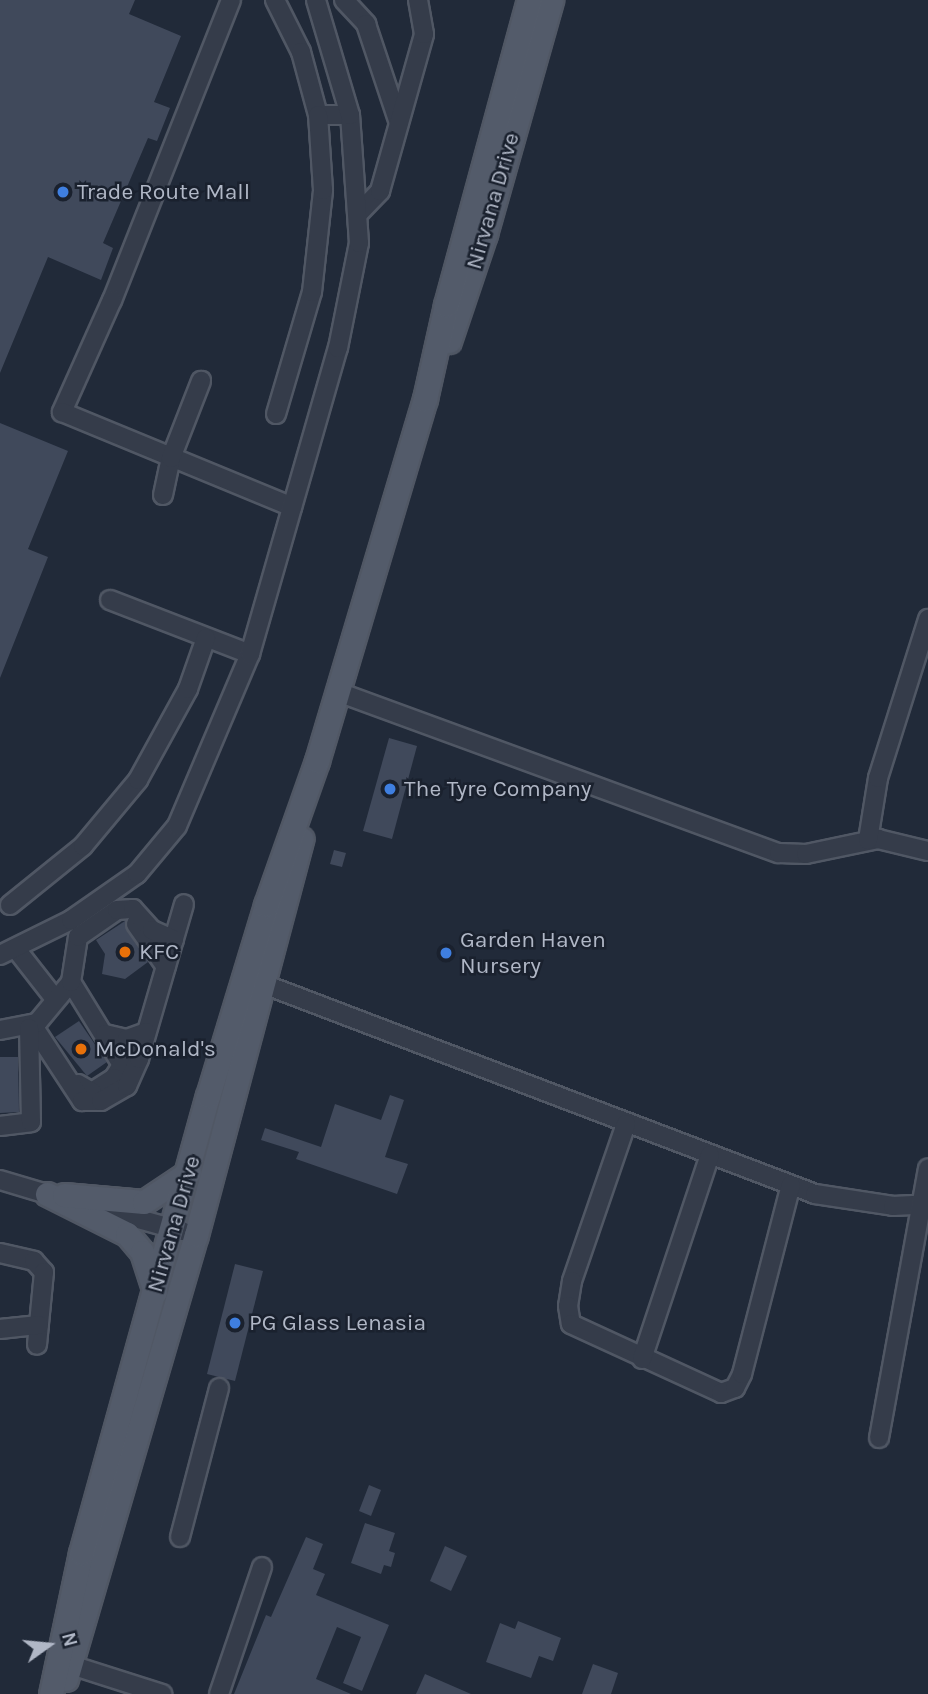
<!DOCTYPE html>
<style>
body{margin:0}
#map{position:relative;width:928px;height:1694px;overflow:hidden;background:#212a39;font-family:Karla,sans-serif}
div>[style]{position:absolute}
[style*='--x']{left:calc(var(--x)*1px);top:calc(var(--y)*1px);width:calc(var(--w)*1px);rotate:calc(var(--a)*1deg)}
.building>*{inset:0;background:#40495b}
.roads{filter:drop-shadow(2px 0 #505764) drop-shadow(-2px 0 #505764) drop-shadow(0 2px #505764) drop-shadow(0 -2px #505764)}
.minor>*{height:18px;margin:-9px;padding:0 9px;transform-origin:9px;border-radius:9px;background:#353c4a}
.major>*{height:23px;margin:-11.5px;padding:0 11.5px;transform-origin:11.5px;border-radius:11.5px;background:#535b6a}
.dots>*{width:19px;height:19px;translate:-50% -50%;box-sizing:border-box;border:4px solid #1a212e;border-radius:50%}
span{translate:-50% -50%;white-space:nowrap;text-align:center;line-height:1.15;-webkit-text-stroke:5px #1a212e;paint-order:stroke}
.poi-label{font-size:23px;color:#b0b7c6}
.left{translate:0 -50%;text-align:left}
.street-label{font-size:23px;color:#b0b7c6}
.north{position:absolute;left:14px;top:1610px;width:70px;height:70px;-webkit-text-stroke:5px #1a212e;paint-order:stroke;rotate:75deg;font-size:19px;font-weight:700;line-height:28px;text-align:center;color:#b0b7c6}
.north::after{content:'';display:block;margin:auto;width:24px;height:32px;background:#b0b7c6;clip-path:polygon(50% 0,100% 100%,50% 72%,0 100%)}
</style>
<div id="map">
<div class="building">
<i style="clip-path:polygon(0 0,135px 0,129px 14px,181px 36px,154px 102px,170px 108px,157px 141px,148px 138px,103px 243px,113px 248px,101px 280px,48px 257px,0 373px)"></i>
<i style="clip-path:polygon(0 423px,68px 451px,28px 549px,48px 557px,0 678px)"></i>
<i style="clip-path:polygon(389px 738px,417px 746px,392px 839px,363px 831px)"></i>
<i style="clip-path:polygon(334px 850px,346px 853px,342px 867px,330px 864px)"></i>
<i style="clip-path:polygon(125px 921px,127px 931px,148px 962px,125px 979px,102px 974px,105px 954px,96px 940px)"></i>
<i style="clip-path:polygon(79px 1021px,107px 1062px,87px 1076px,55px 1037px)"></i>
<i style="clip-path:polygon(0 1057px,18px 1057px,19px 1112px,0 1113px)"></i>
<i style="clip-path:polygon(390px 1095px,404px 1100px,385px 1157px,408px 1164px,397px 1194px,296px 1159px,299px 1152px,261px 1140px,265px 1128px,321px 1147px,335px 1104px,381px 1120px)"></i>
<i style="clip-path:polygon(235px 1264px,263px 1271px,235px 1381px,207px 1374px)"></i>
<i style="clip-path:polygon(369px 1485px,381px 1490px,371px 1516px,359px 1511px)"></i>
<i style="clip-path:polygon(365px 1523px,395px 1533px,389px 1551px,395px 1553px,391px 1567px,384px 1565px,381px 1574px,351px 1563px)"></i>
<i style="clip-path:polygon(306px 1537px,323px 1544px,313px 1569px,325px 1574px,316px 1595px,389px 1625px,362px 1691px,343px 1683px,361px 1637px,337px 1627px,316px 1679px,351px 1694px,234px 1694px,266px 1615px,271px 1617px)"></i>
<i style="clip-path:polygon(445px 1546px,467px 1556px,451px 1591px,430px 1581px)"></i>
<i style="clip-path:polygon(518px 1621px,561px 1638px,553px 1661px,539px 1656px,531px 1678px,486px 1662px,500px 1623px,515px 1629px)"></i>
<i style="clip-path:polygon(593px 1664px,618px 1673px,611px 1694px,582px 1694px)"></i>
<i style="clip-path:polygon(425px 1674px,471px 1694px,416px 1694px)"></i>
</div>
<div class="roads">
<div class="minor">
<i style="--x:231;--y:0;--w:323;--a:111.6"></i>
<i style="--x:112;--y:300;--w:123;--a:114.1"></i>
<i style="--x:62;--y:412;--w:249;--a:22.4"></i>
<i style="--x:275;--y:0;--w:58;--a:63.4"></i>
<i style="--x:301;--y:52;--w:65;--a:74.9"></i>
<i style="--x:318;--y:115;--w:32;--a:0"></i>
<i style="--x:344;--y:0;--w:33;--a:47"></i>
<i style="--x:366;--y:24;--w:104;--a:71.6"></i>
<i style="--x:358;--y:214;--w:32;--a:-46"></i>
<i style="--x:380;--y:191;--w:163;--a:-74.3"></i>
<i style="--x:424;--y:34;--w:35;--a:-100"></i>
<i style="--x:276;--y:414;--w:127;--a:-73.6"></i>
<i style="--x:312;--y:292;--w:103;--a:-83.8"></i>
<i style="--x:323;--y:190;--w:75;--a:-93.8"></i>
<i style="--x:163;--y:495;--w:38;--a:-78"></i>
<i style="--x:171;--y:458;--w:83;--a:-68.7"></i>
<i style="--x:110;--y:600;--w:150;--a:21.1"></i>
<i style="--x:338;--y:692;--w:469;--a:20.1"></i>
<i style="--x:779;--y:853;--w:27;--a:2"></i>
<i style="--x:806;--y:854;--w:74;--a:-11.8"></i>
<i style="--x:878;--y:839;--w:51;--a:13.5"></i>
<i style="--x:868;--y:840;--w:63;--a:-80.8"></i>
<i style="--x:878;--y:778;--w:167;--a:-72.5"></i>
<i style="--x:10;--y:905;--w:94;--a:-38.9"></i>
<i style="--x:83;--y:846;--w:86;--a:-50.2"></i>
<i style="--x:138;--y:780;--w:104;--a:-61.2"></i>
<i style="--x:188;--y:689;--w:54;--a:-70.6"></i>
<i style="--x:136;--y:924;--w:52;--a:55.1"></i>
<i style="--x:16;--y:949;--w:63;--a:52"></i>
<i style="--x:0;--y:955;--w:79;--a:-26.2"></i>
<i style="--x:71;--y:920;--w:80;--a:-34.9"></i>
<i style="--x:137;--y:874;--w:62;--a:-50.2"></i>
<i style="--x:177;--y:826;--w:187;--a:-67"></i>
<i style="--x:250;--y:654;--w:318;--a:-74"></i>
<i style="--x:338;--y:348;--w:107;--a:-78.7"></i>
<i style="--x:359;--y:243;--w:128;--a:-94"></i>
<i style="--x:350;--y:115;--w:120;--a:-106.5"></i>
<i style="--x:71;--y:982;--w:97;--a:58.4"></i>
<i style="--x:122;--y:1065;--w:15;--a:122"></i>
<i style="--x:114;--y:1078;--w:26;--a:148"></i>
<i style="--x:92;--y:1092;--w:16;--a:-150"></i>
<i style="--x:266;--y:985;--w:587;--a:20.84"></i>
<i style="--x:815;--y:1194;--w:79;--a:8.7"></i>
<i style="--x:893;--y:1206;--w:35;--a:-3"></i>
<i style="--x:33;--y:1026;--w:90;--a:56.8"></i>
<i style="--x:82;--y:1101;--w:19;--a:0"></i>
<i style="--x:101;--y:1101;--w:30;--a:-30"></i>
<i style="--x:127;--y:1086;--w:30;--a:-66"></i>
<i style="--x:139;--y:1059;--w:161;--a:-73.8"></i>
<i style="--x:0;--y:1030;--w:38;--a:-11"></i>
<i style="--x:37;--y:1023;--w:53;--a:-50.3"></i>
<i style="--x:71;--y:982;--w:46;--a:-81.2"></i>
<i style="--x:78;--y:937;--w:47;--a:-34.7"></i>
<i style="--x:117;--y:910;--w:16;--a:-4"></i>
<i style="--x:133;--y:909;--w:28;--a:48"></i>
<i style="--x:152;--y:930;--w:24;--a:24"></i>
<i style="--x:105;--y:1034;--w:23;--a:13"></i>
<i style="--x:127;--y:1039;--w:20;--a:-20"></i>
<i style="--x:626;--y:1124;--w:166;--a:109"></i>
<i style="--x:572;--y:1281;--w:25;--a:99"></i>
<i style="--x:568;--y:1306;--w:18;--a:81"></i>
<i style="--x:571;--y:1324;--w:165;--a:24.7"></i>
<i style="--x:721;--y:1393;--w:15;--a:-20"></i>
<i style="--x:735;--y:1388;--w:16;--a:-63"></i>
<i style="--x:742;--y:1374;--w:195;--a:-75.5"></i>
<i style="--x:0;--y:1126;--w:31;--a:-7"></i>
<i style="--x:31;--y:1122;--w:94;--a:-91.2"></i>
<i style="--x:0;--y:1180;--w:59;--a:16.6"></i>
<i style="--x:84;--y:1204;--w:102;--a:15.4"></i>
<i style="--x:0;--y:1253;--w:35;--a:13"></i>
<i style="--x:34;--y:1261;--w:15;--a:48"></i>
<i style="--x:44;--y:1272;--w:73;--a:95.5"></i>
<i style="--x:0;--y:1329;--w:39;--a:-6"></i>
<i style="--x:642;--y:1359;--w:215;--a:-71.6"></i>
<i style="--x:879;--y:1438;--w:274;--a:-79.7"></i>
<i style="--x:180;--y:1537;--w:154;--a:-75.3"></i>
<i style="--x:71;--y:1665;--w:96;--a:17.7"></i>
<i style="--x:219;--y:1694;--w:134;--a:-71.3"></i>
</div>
<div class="major">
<i style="--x:449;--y:341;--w:113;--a:-71.4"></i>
<i style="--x:485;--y:234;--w:243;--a:-74.2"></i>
<i style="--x:47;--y:1194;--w:89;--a:26.6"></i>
<i style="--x:127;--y:1234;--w:23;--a:50"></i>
<i style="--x:142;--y:1252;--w:42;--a:72"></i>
<i style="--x:64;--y:1195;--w:80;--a:5"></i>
<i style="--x:144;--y:1202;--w:54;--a:-33.7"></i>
<i style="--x:66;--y:1679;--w:463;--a:-73.7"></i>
<i style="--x:196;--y:1235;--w:410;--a:-75.1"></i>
<i style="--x:51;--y:1694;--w:144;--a:-78"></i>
<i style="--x:81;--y:1553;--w:474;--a:-74.5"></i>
<i style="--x:208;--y:1096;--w:200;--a:-73.1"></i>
<i style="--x:266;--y:905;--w:153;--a:-70.5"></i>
<i style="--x:317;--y:761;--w:378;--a:-73.4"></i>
<i style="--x:425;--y:399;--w:96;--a:-77.4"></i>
<i style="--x:446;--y:305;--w:316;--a:-74.8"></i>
</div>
</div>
<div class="dots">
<i style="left:63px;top:192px;background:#3f7fe0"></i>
<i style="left:390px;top:789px;background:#3f7fe0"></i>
<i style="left:125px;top:952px;background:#e8710a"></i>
<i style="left:446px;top:953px;background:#3f7fe0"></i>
<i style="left:81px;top:1049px;background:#e8710a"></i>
<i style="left:235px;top:1323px;background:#3f7fe0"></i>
</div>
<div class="poi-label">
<span class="left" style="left:77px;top:192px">Trade Route Mall</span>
<span class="left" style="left:404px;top:789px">The Tyre Company</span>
<span class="left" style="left:460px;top:953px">Garden Haven<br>Nursery</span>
<span class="left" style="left:139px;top:952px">KFC</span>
<span class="left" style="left:95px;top:1049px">McDonald's</span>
<span class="left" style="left:249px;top:1323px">PG Glass Lenasia</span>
</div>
<div class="street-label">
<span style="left:493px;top:201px;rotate:-74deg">Nirvana Drive</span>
<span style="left:174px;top:1224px;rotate:-74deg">Nirvana Drive</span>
</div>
<div class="north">N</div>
</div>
